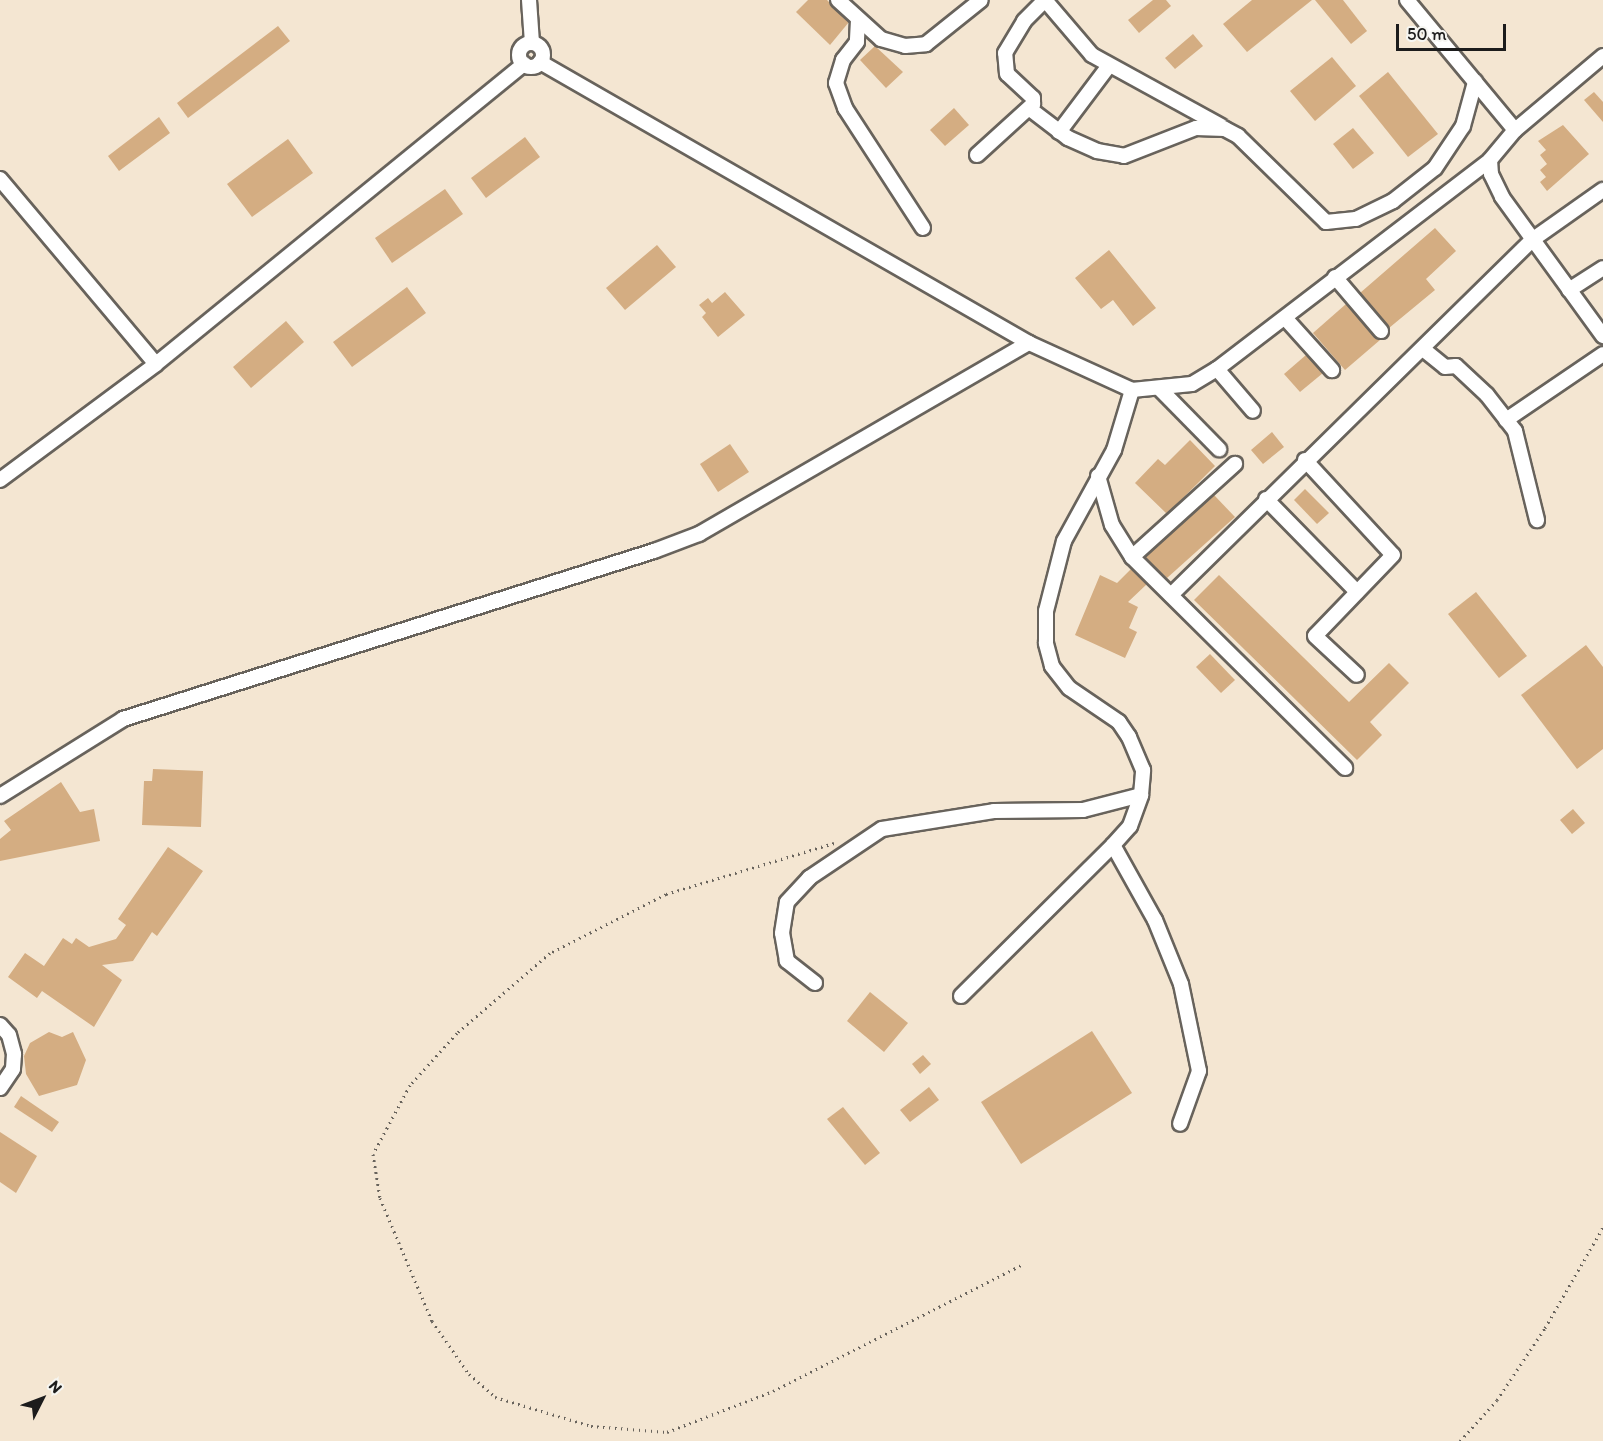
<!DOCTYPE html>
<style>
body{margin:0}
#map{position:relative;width:1603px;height:1441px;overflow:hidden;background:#f4e6d2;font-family:Itim,sans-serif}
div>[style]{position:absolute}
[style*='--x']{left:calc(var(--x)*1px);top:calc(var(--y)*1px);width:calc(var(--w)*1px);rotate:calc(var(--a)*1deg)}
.building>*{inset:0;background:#d4ad82}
.path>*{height:3px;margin-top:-1.5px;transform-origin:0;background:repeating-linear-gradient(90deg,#68635c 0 1.5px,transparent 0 6px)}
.roads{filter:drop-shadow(2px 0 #68635c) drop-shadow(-2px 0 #68635c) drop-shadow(0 2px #68635c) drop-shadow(0 -2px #68635c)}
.minor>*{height:14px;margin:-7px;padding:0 7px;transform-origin:7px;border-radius:7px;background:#fff}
.minor>.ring{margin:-7px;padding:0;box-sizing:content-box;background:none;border:14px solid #fff;border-radius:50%}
span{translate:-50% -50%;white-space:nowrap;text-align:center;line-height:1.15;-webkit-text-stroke:4.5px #f6f6f2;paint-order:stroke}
.north{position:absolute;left:12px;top:1369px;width:60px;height:60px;-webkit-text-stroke:4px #f6f6f2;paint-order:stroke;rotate:48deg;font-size:16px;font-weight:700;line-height:24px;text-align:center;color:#1c1c1c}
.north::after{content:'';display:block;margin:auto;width:21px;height:27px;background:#1c1c1c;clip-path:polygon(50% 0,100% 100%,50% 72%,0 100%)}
.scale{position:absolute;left:1396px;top:24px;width:110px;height:27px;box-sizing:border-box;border:3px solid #1c1c1c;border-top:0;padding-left:8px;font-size:18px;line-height:21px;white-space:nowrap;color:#1c1c1c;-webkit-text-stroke:4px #f6f6f2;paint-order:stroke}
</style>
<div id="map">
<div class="building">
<i style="clip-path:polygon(808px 0,827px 0,849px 22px,830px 45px,796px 12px)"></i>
<i style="clip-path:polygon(1153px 0,1166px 0,1171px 6px,1139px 33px,1128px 20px)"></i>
<i style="clip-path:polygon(1252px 0,1312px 0,1247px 52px,1223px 24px)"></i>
<i style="clip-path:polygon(1315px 0,1343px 0,1367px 31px,1351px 44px)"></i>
<i style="clip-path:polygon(278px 26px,290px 41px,188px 118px,177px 103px)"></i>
<i style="clip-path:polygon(1193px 34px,1203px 46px,1175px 69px,1165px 58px)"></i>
<i style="clip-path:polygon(875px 46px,903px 72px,886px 88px,860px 60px)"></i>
<i style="clip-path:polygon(1332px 57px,1356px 86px,1315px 121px,1290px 91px)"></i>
<i style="clip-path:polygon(1388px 72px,1438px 134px,1408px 157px,1359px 96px)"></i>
<i style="clip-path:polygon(1594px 92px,1603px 102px,1603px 122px,1584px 100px)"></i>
<i style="clip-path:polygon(954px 108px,969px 125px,945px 146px,930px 130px)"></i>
<i style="clip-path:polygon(159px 117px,170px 133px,119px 171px,108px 156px)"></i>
<i style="clip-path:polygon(1563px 125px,1589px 154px,1547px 191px,1540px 182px,1546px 177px,1540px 170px,1547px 164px,1540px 155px,1546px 150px,1538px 141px)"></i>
<i style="clip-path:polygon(1353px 128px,1374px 153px,1353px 169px,1333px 144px)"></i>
<i style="clip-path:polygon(525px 137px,540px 157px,486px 198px,471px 178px)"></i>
<i style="clip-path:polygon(288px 139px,313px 173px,252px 217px,227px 184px)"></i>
<i style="clip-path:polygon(445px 189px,463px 214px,392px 263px,375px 238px)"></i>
<i style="clip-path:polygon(1435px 228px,1456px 251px,1426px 279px,1435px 290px,1389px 328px,1360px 293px)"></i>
<i style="clip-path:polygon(657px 245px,676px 267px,625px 310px,606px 288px)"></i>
<i style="clip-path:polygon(1109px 250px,1156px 308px,1133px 326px,1113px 300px,1101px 309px,1075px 278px)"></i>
<i style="clip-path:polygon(407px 287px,426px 313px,352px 367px,333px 342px)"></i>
<i style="clip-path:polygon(725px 292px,745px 315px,718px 337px,702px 317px,706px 313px,699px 305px,708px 298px,712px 303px)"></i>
<i style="clip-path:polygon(1346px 304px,1380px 340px,1345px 370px,1313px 333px)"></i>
<i style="clip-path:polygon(286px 321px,304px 342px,251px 388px,233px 367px)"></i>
<i style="clip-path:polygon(1306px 355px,1323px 373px,1300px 392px,1284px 374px)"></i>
<i style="clip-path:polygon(1272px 432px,1284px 447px,1263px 464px,1251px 450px)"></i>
<i style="clip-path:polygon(1190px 440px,1215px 466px,1167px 514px,1135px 483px,1158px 459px,1165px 465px)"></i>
<i style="clip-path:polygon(730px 444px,749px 472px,718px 492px,700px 464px)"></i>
<i style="clip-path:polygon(1305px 489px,1329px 513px,1317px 524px,1294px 500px)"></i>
<i style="clip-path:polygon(1214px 495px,1235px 517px,1167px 578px,1145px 557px)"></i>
<i style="clip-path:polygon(1131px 569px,1147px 584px,1128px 602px,1138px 607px,1129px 628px,1137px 632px,1125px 658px,1075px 635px,1100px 575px,1117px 583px)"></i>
<i style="clip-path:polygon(1219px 575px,1349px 702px,1389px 663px,1409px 683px,1370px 722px,1382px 735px,1357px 760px,1194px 600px)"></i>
<i style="clip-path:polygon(1476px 592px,1527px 656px,1499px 678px,1448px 614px)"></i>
<i style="clip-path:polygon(1586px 645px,1603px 667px,1603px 749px,1577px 769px,1521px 695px)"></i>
<i style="clip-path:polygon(1210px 654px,1235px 680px,1221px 693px,1196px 667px)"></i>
<i style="clip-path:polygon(153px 769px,203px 771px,201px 827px,142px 825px,144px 781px,152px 781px)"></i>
<i style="clip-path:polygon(61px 782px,80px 812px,94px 809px,100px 841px,0 861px,0 839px,11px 830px,4px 821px)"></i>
<i style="clip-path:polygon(1573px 809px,1585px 823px,1572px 834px,1560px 820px)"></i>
<i style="clip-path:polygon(168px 847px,203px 871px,157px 936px,152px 932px,133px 961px,102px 965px,122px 980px,94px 1027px,42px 991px,37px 998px,8px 977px,25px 953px,44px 966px,63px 938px,72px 944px,76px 938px,89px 947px,116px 939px,126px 925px,118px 919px)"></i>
<i style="clip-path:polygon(870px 992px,908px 1023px,884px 1052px,847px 1021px)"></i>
<i style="clip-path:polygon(1092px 1031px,1132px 1093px,1021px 1164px,981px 1102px)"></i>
<i style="clip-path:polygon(49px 1032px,62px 1037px,73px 1032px,86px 1060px,77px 1085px,39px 1096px,26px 1074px,24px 1056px,30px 1043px)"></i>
<i style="clip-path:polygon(923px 1055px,931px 1064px,920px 1074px,912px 1064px)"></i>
<i style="clip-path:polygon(929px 1087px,939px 1100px,910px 1122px,900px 1110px)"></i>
<i style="clip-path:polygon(21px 1096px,59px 1122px,52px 1132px,14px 1107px)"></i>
<i style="clip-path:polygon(843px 1107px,880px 1153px,865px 1165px,827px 1119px)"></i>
<i style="clip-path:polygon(0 1132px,37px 1156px,16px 1193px,0 1182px)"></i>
</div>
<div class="path">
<i style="--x:834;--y:843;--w:176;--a:163.1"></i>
<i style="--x:666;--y:894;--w:130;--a:153"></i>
<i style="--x:550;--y:953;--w:123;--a:139.3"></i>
<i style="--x:457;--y:1033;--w:70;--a:132.1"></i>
<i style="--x:410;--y:1085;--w:78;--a:118.2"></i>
<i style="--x:373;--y:1154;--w:45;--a:81"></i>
<i style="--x:380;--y:1198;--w:134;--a:67.1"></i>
<i style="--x:432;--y:1321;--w:65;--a:55.1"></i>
<i style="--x:469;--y:1374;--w:35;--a:41"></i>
<i style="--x:495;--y:1397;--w:100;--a:16.8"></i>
<i style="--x:591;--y:1426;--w:76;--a:4.5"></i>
<i style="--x:667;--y:1432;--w:114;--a:-21.1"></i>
<i style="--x:773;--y:1391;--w:278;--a:-26.9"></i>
<i style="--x:1460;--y:1441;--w:55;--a:-47.9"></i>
<i style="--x:1497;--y:1400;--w:87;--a:-56.3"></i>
<i style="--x:1545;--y:1328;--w:116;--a:-60.1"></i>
</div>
<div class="roads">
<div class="minor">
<i style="--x:529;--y:0;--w:43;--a:86"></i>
<i style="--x:838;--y:0;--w:58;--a:42.2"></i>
<i style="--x:881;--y:39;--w:25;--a:16"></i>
<i style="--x:905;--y:46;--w:21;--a:-5"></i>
<i style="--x:926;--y:44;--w:70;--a:-38.7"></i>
<i style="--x:1407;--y:0;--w:169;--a:50.3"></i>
<i style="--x:858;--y:20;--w:22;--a:93"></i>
<i style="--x:857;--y:42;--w:23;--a:128"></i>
<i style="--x:843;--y:60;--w:24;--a:107"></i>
<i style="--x:836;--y:83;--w:27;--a:70"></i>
<i style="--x:845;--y:108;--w:143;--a:57"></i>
<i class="ring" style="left:519px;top:43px;width:10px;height:10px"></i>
<i style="--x:1603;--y:56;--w:115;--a:139.9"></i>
<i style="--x:1515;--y:130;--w:39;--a:130"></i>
<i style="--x:1490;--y:160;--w:14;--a:86"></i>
<i style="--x:1491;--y:174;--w:25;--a:64"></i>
<i style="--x:1502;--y:197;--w:172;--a:54"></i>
<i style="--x:540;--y:62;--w:564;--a:29.88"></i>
<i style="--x:1029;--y:343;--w:113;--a:24.5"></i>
<i style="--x:1132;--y:390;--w:60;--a:-5.7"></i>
<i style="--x:1192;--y:384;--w:29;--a:-31"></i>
<i style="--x:1217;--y:369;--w:344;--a:-37.4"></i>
<i style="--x:1030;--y:109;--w:48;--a:37.3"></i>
<i style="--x:1068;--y:138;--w:32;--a:24"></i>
<i style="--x:1097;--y:151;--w:27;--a:10"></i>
<i style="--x:1124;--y:156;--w:77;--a:-21.3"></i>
<i style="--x:1196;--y:128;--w:29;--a:2"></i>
<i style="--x:1225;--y:129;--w:15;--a:28"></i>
<i style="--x:1238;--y:136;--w:123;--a:44.3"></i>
<i style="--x:1326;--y:222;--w:30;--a:-6"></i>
<i style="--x:1356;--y:219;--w:41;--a:-25.9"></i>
<i style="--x:1393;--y:201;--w:53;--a:-38.2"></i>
<i style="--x:1435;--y:168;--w:50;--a:-56.3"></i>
<i style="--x:1463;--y:126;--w:46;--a:-74.7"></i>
<i style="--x:1059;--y:132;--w:81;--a:-53"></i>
<i style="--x:977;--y:155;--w:76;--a:-42.3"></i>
<i style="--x:1033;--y:104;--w:6;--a:-90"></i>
<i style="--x:1033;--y:98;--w:35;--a:-137"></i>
<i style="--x:1007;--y:74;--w:21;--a:-95"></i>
<i style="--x:1005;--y:53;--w:37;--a:-59"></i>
<i style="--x:1024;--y:21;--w:30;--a:-45"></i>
<i style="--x:1045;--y:0;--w:72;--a:49.5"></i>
<i style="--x:1092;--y:55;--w:147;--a:28.8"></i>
<i style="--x:0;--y:179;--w:242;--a:49.9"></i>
<i style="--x:1335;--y:277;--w:71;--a:49.6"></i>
<i style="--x:1569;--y:290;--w:40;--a:-32.9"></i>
<i style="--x:1286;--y:319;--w:69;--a:48"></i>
<i style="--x:1423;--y:349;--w:28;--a:39"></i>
<i style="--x:1445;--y:367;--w:11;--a:-5"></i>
<i style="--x:1456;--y:366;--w:42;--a:43.1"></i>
<i style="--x:1487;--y:395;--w:46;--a:52.1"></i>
<i style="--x:1515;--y:431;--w:92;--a:76.1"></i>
<i style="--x:1217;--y:369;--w:55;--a:49.4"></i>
<i style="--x:1159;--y:388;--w:86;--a:45.5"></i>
<i style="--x:1506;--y:420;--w:117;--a:-34.2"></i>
<i style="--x:1305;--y:460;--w:129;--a:47.2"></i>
<i style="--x:1393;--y:555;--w:112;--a:133.9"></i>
<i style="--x:1315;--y:636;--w:57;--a:42.9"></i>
<i style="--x:1098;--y:476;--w:51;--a:74.1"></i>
<i style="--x:1112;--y:525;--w:38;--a:58"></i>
<i style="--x:1132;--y:557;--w:300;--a:44.7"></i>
<i style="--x:0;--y:480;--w:194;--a:-36.6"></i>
<i style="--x:156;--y:364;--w:475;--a:-39.2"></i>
<i style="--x:1266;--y:499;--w:130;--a:45.6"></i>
<i style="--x:1132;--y:557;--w:139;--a:-42.1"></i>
<i style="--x:1171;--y:595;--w:506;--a:-44.52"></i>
<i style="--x:1532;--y:240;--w:87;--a:-35.2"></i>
<i style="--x:0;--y:796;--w:145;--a:-32"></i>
<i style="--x:123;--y:719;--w:557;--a:-17.56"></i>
<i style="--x:654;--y:551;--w:48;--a:-20.7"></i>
<i style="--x:699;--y:534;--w:381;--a:-30.1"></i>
<i style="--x:1113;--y:845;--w:86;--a:60.8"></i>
<i style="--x:1155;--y:920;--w:69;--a:67.9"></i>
<i style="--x:1181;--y:984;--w:89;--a:78.3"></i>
<i style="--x:1199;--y:1071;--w:56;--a:109.7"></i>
<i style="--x:815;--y:983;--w:36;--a:-142"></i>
<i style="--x:787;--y:961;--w:28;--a:-100"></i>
<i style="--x:782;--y:933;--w:31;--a:-81"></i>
<i style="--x:787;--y:902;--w:33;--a:-47"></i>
<i style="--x:809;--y:878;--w:88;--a:-33.9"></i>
<i style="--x:882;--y:829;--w:113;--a:-9.1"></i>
<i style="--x:994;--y:811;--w:89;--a:-0.6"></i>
<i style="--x:1083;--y:810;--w:60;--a:-14.5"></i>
<i style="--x:961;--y:996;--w:214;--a:-44.8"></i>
<i style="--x:1113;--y:845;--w:25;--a:-48"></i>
<i style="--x:1130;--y:826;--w:33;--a:-70"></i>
<i style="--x:1141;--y:795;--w:25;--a:-85"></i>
<i style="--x:1143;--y:770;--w:36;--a:-113"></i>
<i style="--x:1129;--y:737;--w:18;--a:-124"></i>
<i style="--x:1119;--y:722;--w:60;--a:-145.8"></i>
<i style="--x:1069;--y:688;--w:28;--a:-128"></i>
<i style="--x:1052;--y:666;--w:24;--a:-105"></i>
<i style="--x:1046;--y:643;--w:32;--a:-90"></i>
<i style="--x:1046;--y:611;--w:72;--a:-75.6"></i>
<i style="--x:1064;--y:541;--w:104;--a:-61.2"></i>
<i style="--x:1114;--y:450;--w:63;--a:-73.3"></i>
<i style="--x:0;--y:1025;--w:13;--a:48"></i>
<i style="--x:9;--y:1035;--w:20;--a:75"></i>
<i style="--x:14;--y:1054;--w:15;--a:94"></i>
<i style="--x:13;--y:1069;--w:23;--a:124"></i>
</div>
</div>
<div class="north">N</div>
<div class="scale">50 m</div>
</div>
